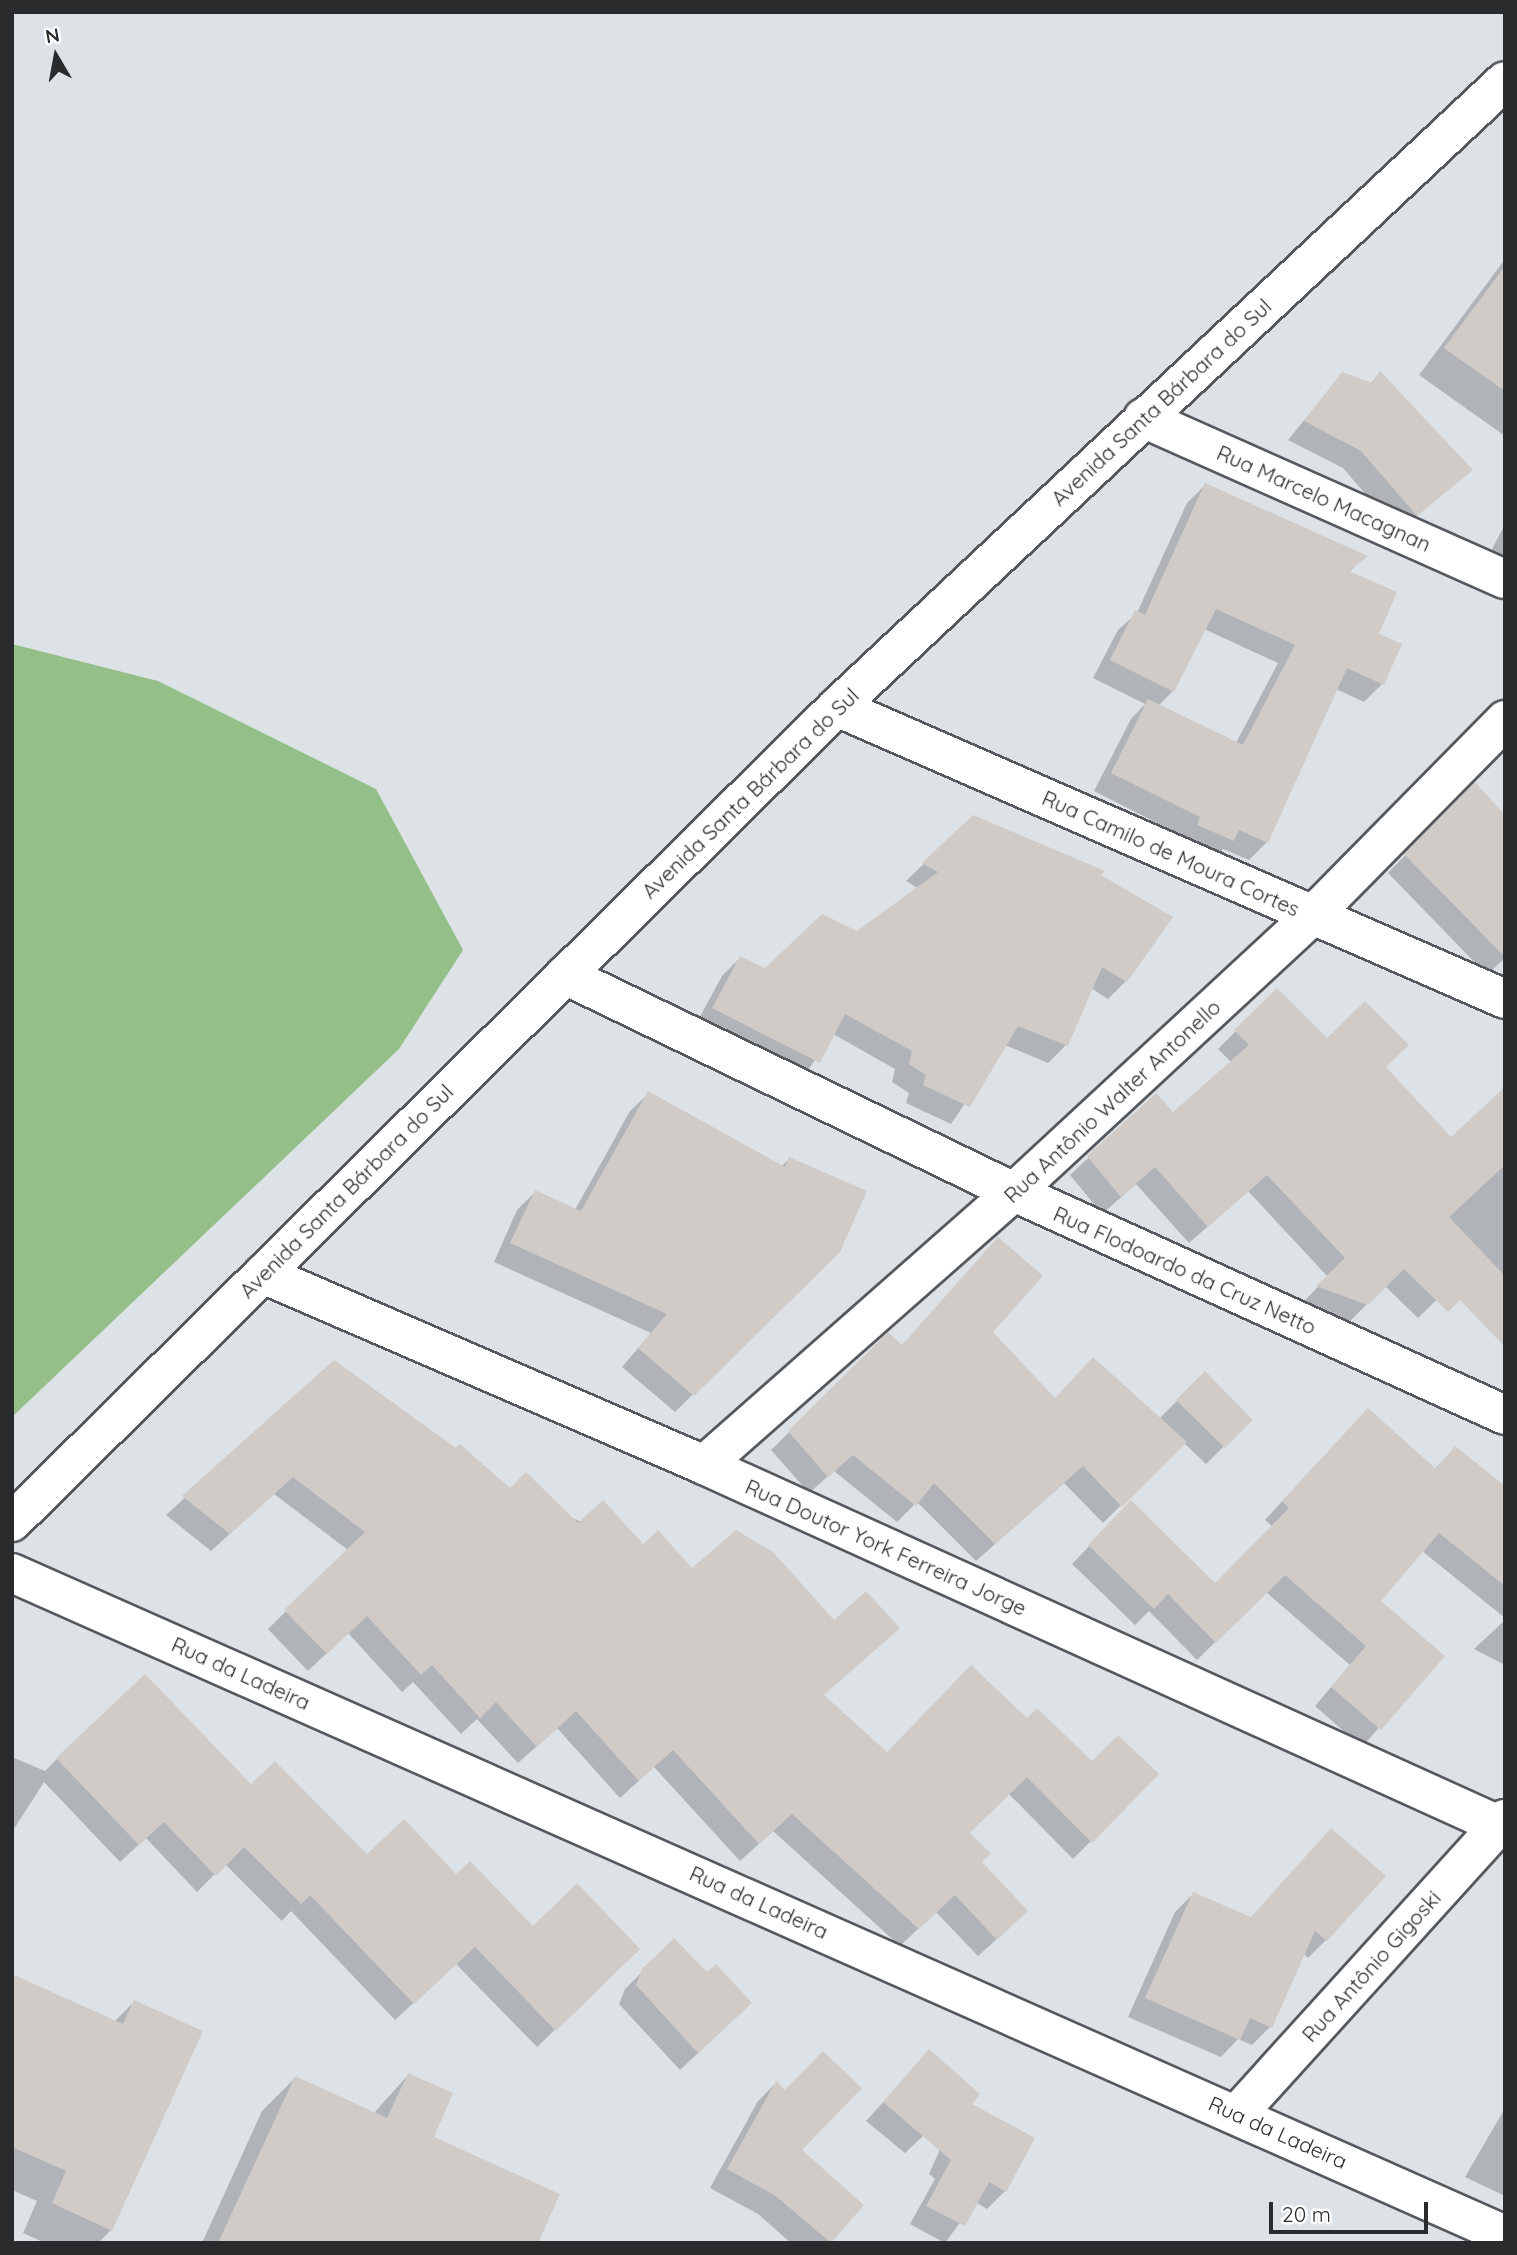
<!DOCTYPE html>
<meta charset="utf-8">
<style>
body{margin:0}
#map{position:relative;width:1517px;height:2255px;overflow:hidden;background:#dde2e6;font-family:Quicksand,sans-serif}
div>[style]{position:absolute}
[style*='--x']{left:calc(var(--x)*1px);top:calc(var(--y)*1px);width:calc(var(--w)*1px);rotate:calc(var(--a)*1deg)}
.green>*{inset:0;background:#95bf89}
.shadow>*{inset:0;background:#0003}
.building>*{inset:0;background:#d1cbc8}
.roads{filter:drop-shadow(2px 0 #55595d) drop-shadow(-2px 0 #55595d) drop-shadow(0 2px #55595d) drop-shadow(0 -2px #55595d)}
.street>*{height:38px;margin:-19px;padding:0 19px;transform-origin:19px;border-radius:19px;background:#fff}
.secondary>*{height:38px;margin:-19px;padding:0 19px;transform-origin:19px;border-radius:19px;background:#fff}
span{translate:-50% -50%;white-space:nowrap;text-align:center;line-height:1.15;-webkit-text-stroke:5px #fff;paint-order:stroke}
.street-label{font-size:21px;color:#292b2c}
.frame{position:absolute;inset:0;border:14px solid #292b2c;pointer-events:none}
.north{position:absolute;left:21px;top:21px;width:70px;height:70px;-webkit-text-stroke:5px #fff;paint-order:stroke;rotate:350deg;font-size:19px;font-weight:700;line-height:28px;text-align:center;color:#292b2c}
.north::after{content:'';display:block;margin:auto;width:24px;height:32px;background:#292b2c;clip-path:polygon(50% 0,100% 100%,50% 72%,0 100%)}
.scale{position:absolute;left:1269px;top:2202px;width:159px;height:32px;box-sizing:border-box;border:4px solid #292b2c;border-top:0;padding-left:9px;font-size:21px;line-height:24px;white-space:nowrap;color:#292b2c;-webkit-text-stroke:5px #fff;paint-order:stroke}
</style>
<div id="map">
<div class="green">
<i style="clip-path:polygon(12px 644px,158px 681px,376px 789px,463px 950px,399px 1049px,12px 1417px)"></i>
</div>
<div class="shadow">
<i style="clip-path:polygon(1505px 259px,1505px 436px,1419px 375px)"></i>
<i style="clip-path:polygon(1380px 373px,1470px 470px,1398px 532px,1343px 468px,1288px 440px,1342px 374px,1370px 384px)"></i>
<i style="clip-path:polygon(evenodd,1205px 485px,1365px 557px,1348px 573px,1377px 635px,1382px 684px,1364px 702px,1336px 689px,1267px 842px,1249px 860px,1223px 849px,1215px 858px,1180px 843px,1183px 836px,1094px 791px,1131px 719px,1145px 704px,1093px 678px,1118px 630px,1137px 613px,1187px 503px,1205px 485px,1204px 629px,1278px 663px,1236px 743px,1158px 706px,1173px 691px,1204px 629px)"></i>
<i style="clip-path:polygon(1505px 524px,1505px 561px,1490px 553px)"></i>
<i style="clip-path:polygon(1474px 785px,1505px 817px,1505px 958px,1487px 975px,1388px 873px)"></i>
<i style="clip-path:polygon(973px 817px,1098px 875px,1126px 981px,1108px 999px,1091px 988px,1066px 1045px,1048px 1063px,1005px 1045px,951px 1124px,906px 1103px,909px 1093px,892px 1082px,895px 1069px,833px 1034px,801px 1080px,695px 1026px,722px 976px,740px 958px,765px 970px,857px 933px,919px 889px,906px 881px)"></i>
<i style="clip-path:polygon(1277px 990px,1327px 1041px,1384px 1067px,1451px 1139px,1505px 1097px,1505px 1307px,1465px 1272px,1418px 1318px,1385px 1286px,1349px 1322px,1337px 1322px,1300px 1305px,1328px 1277px,1248px 1191px,1189px 1243px,1136px 1184px,1102px 1214px,1070px 1175px,1156px 1095px,1173px 1115px,1232px 1063px,1218px 1049px)"></i>
<i style="clip-path:polygon(648px 1094px,781px 1167px,789px 1159px,838px 1251px,675px 1412px,622px 1367px,651px 1333px,494px 1262px,517px 1210px,535px 1192px,575px 1210px,630px 1111px)"></i>
<i style="clip-path:polygon(998px 1239px,991px 1333px,1055px 1400px,1159px 1419px,1205px 1373px,1250px 1420px,1206px 1464px,1184px 1443px,1103px 1523px,1064px 1483px,976px 1561px,917px 1502px,897px 1522px,834px 1471px,809px 1493px,771px 1450px,888px 1335px,901px 1347px)"></i>
<i style="clip-path:polygon(334px 1362px,510px 1491px,692px 1570px,886px 1754px,1027px 1720px,1092px 1763px,1157px 1775px,1073px 1859px,1008px 1793px,968px 1833px,1008px 1929px,978px 1956px,936px 1912px,900px 1946px,773px 1831px,740px 1861px,654px 1767px,620px 1798px,557px 1728px,518px 1763px,477px 1719px,461px 1734px,413px 1682px,402px 1692px,348px 1633px,308px 1671px,268px 1629px,348px 1550px,274px 1494px,211px 1551px,166px 1515px)"></i>
<i style="clip-path:polygon(1350px 1428px,1434px 1470px,1455px 1448px,1505px 1488px,1505px 1618px,1422px 1551px,1378px 1602px,1442px 1656px,1362px 1747px,1315px 1706px,1350px 1665px,1266px 1592px,1197px 1660px,1149px 1611px,1135px 1625px,1072px 1564px,1131px 1503px,1215px 1586px,1273px 1527px,1265px 1520px)"></i>
<i style="clip-path:polygon(1505px 1620px,1505px 1665px,1474px 1649px)"></i>
<i style="clip-path:polygon(12px 1757px,45px 1771px,57px 1759px,251px 1786px,367px 1857px,456px 1877px,532px 1928px,620px 1967px,537px 2047px,456px 1964px,395px 2020px,291px 1911px,282px 1921px,225px 1864px,197px 1892px,146px 1838px,120px 1862px,44px 1782px,12px 1832px)"></i>
<i style="clip-path:polygon(1314px 1849px,1326px 1940px,1308px 1958px,1303px 1953px,1270px 2027px,1252px 2045px,1238px 2039px,1221px 2057px,1128px 2017px,1175px 1912px,1193px 1894px,1250px 1919px)"></i>
<i style="clip-path:polygon(674px 1940px,732px 2021px,680px 2070px,619px 2004px,625px 1989px)"></i>
<i style="clip-path:polygon(12px 1976px,114px 2022px,134px 2002px,111px 2230px,98px 2243px,45px 2243px,23px 2233px,37px 2201px,12px 2190px)"></i>
<i style="clip-path:polygon(929px 2052px,923px 2136px,905px 2153px,866px 2121px)"></i>
<i style="clip-path:polygon(408px 2075px,431px 2138px,536px 2243px,202px 2243px,262px 2111px,295px 2078px,373px 2114px)"></i>
<i style="clip-path:polygon(776px 2083px,800px 2151px,862px 2205px,829px 2243px,791px 2243px,758px 2214px,710px 2188px,758px 2101px)"></i>
<i style="clip-path:polygon(1505px 2108px,1505px 2196px,1465px 2177px)"></i>
<i style="clip-path:polygon(952px 2122px,1005px 2191px,987px 2209px,975px 2202px,945px 2243px,910px 2224px,935px 2179px,929px 2174px)"></i>
</div>
<div class="building">
<i style="clip-path:polygon(1505px 266px,1505px 391px,1444px 348px)"></i>
<i style="clip-path:polygon(1380px 371px,1473px 470px,1417px 516px,1361px 451px,1304px 421px,1342px 372px,1372px 383px)"></i>
<i style="clip-path:polygon(1205px 483px,1368px 556px,1349px 571px,1397px 592px,1379px 634px,1402px 644px,1384px 685px,1347px 668px,1268px 843px,1239px 830px,1234px 841px,1197px 825px,1200px 817px,1111px 773px,1148px 699px,1243px 745px,1295px 645px,1216px 609px,1174px 692px,1110px 660px,1135px 610px,1145px 615px)"></i>
<i style="clip-path:polygon(1475px 782px,1505px 815px,1505px 957px,1404px 854px)"></i>
<i style="clip-path:polygon(973px 815px,1105px 871px,1101px 875px,1173px 917px,1127px 982px,1102px 967px,1068px 1046px,1018px 1026px,970px 1107px,923px 1085px,926px 1075px,909px 1064px,912px 1051px,845px 1014px,820px 1063px,712px 1008px,740px 956px,765px 968px,822px 914px,857px 931px,938px 872px,922px 863px)"></i>
<i style="clip-path:polygon(1277px 988px,1327px 1038px,1365px 1001px,1409px 1045px,1386px 1067px,1451px 1137px,1505px 1087px,1505px 1165px,1449px 1217px,1505px 1276px,1505px 1347px,1460px 1300px,1448px 1312px,1404px 1269px,1368px 1305px,1316px 1286px,1345px 1258px,1267px 1175px,1208px 1227px,1155px 1167px,1121px 1197px,1087px 1156px,1156px 1093px,1173px 1112px,1249px 1045px,1234px 1030px)"></i>
<i style="clip-path:polygon(648px 1091px,785px 1167px,789px 1157px,867px 1191px,840px 1252px,694px 1396px,638px 1348px,667px 1314px,510px 1243px,535px 1190px,581px 1211px)"></i>
<i style="clip-path:polygon(998px 1237px,1043px 1276px,993px 1332px,1055px 1398px,1093px 1357px,1187px 1442px,1122px 1507px,1083px 1466px,995px 1544px,934px 1483px,916px 1506px,853px 1455px,828px 1477px,788px 1431px,888px 1332px,902px 1345px)"></i>
<i style="clip-path:polygon(334px 1360px,456px 1448px,460px 1444px,510px 1488px,526px 1472px,578px 1523px,603px 1500px,643px 1544px,658px 1530px,692px 1568px,736px 1530px,773px 1552px,834px 1620px,866px 1591px,900px 1628px,824px 1695px,887px 1752px,971px 1665px,1027px 1718px,1037px 1708px,1092px 1761px,1118px 1735px,1159px 1774px,1092px 1843px,1027px 1777px,970px 1833px,991px 1854px,982px 1862px,1028px 1911px,997px 1940px,955px 1895px,919px 1929px,792px 1814px,759px 1844px,673px 1750px,639px 1781px,576px 1711px,537px 1747px,496px 1702px,480px 1718px,432px 1665px,421px 1675px,367px 1616px,327px 1654px,284px 1610px,365px 1532px,293px 1477px,230px 1534px,182px 1496px)"></i>
<i style="clip-path:polygon(1205px 1371px,1253px 1420px,1225px 1448px,1176px 1400px)"></i>
<i style="clip-path:polygon(1368px 1408px,1436px 1469px,1455px 1446px,1505px 1486px,1505px 1586px,1439px 1533px,1381px 1601px,1445px 1656px,1381px 1730px,1331px 1687px,1366px 1646px,1285px 1575px,1216px 1643px,1168px 1594px,1154px 1609px,1088px 1545px,1131px 1500px,1215px 1583px,1289px 1508px,1282px 1501px)"></i>
<i style="clip-path:polygon(145px 1674px,251px 1784px,275px 1761px,367px 1854px,404px 1819px,456px 1874px,470px 1861px,533px 1926px,577px 1883px,640px 1949px,556px 2031px,475px 1947px,414px 2004px,310px 1895px,301px 1904px,244px 1847px,216px 1876px,164px 1822px,139px 1845px,56px 1758px)"></i>
<i style="clip-path:polygon(1331px 1828px,1386px 1876px,1327px 1941px,1315px 1931px,1272px 2028px,1250px 2018px,1240px 2040px,1145px 1998px,1193px 1892px,1251px 1917px)"></i>
<i style="clip-path:polygon(674px 1938px,707px 1972px,716px 1964px,752px 2003px,698px 2053px,636px 1985px,642px 1969px)"></i>
<i style="clip-path:polygon(12px 1974px,123px 2024px,134px 2000px,203px 2031px,112px 2231px,52px 2203px,66px 2171px,12px 2147px)"></i>
<i style="clip-path:polygon(929px 2049px,980px 2094px,972px 2104px,1035px 2138px,1006px 2192px,989px 2182px,965px 2226px,926px 2206px,951px 2160px,883px 2102px)"></i>
<i style="clip-path:polygon(823px 2051px,862px 2088px,802px 2150px,864px 2205px,831px 2243px,776px 2196px,727px 2169px,776px 2081px,785px 2090px)"></i>
<i style="clip-path:polygon(408px 2073px,453px 2093px,434px 2137px,560px 2194px,538px 2243px,218px 2243px,295px 2076px,387px 2118px)"></i>
</div>
<div class="roads">
<div class="street">
<i style="--x:1143;--y:418;--w:396;--a:24"></i>
<i style="--x:837;--y:707;--w:729;--a:23.61"></i>
<i style="--x:565;--y:975;--w:499;--a:25.8"></i>
<i style="--x:1014;--y:1192;--w:539;--a:24.43"></i>
<i style="--x:263;--y:1274;--w:481;--a:23.4"></i>
<i style="--x:704;--y:1465;--w:879;--a:24.38"></i>
<i style="--x:704;--y:1465;--w:413;--a:-41.4"></i>
<i style="--x:1014;--y:1192;--w:408;--a:-42.8"></i>
<i style="--x:1313;--y:915;--w:274;--a:-45.4"></i>
<i style="--x:12;--y:1573;--w:1633;--a:23.91"></i>
<i style="--x:1238;--y:2113;--w:397;--a:-47.8"></i>
</div>
<div class="secondary">
<i style="--x:12;--y:1522;--w:1160;--a:-44.65"></i>
<i style="--x:837;--y:707;--w:915;--a:-43.14"></i>
</div>
</div>
<div class="street-label">
<span style="left:1161px;top:402px;rotate:-43deg">Avenida Santa Bárbara do Sul</span>
<span style="left:1324px;top:498px;rotate:24deg">Rua Marcelo Macagnan</span>
<span style="left:750px;top:793px;rotate:-44deg">Avenida Santa Bárbara do Sul</span>
<span style="left:1171px;top:853px;rotate:24deg">Rua Camilo de Moura Cortes</span>
<span style="left:1112px;top:1101px;rotate:-43deg">Rua Antônio Walter Antonello</span>
<span style="left:346px;top:1191px;rotate:-45deg">Avenida Santa Bárbara do Sul</span>
<span style="left:1185px;top:1270px;rotate:24deg">Rua Flodoardo da Cruz Netto</span>
<span style="left:886px;top:1547px;rotate:24deg">Rua Doutor York Ferreira Jorge</span>
<span style="left:241px;top:1673px;rotate:24deg">Rua da Ladeira</span>
<span style="left:759px;top:1902px;rotate:24deg">Rua da Ladeira</span>
<span style="left:1371px;top:1966px;rotate:-48deg">Rua Antônio Gigoski</span>
<span style="left:1278px;top:2132px;rotate:24deg">Rua da Ladeira</span>
</div>
<div class="frame"></div>
<div class="north">N</div>
<div class="scale">20 m</div>
</div>
